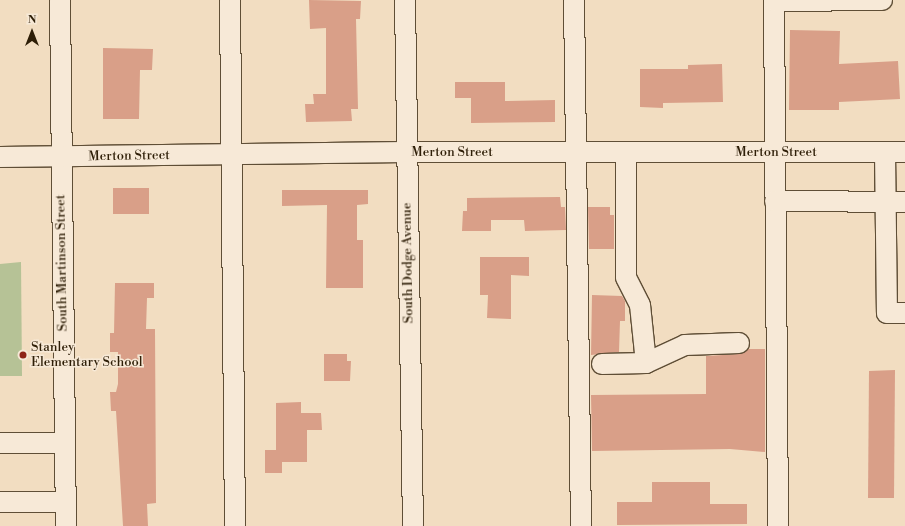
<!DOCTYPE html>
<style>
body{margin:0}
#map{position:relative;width:905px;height:526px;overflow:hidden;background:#f2ddc1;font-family:"Libre Bodoni",serif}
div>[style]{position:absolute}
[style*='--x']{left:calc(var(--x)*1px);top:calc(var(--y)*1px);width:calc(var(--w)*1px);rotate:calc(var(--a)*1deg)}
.green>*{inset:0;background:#b6c296}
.building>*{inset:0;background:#d99f88}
.roads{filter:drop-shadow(1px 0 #5f4e36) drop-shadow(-1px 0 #5f4e36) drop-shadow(0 1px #5f4e36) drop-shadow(0 -1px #5f4e36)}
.minor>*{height:20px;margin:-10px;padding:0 10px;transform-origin:10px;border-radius:10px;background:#f7e9d7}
.dots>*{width:11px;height:11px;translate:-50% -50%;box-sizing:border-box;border:2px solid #f7e9d7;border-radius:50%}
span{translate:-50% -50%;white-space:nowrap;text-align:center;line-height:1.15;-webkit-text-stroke:3px #f7e9d7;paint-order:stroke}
.street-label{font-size:13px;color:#2e1e07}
.poi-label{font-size:13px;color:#2e1e07}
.left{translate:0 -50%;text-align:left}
.north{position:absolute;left:12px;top:12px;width:40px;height:40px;-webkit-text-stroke:3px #f7e9d7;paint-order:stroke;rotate:0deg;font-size:11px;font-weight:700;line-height:16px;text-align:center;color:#2e1e07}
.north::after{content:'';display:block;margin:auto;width:14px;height:18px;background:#2e1e07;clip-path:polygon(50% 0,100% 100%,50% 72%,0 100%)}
</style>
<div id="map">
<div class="green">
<i style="clip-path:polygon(21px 262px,22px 376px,0 376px,0 264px)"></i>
</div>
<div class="building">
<i style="clip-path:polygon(309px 0,361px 1px,360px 19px,356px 19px,358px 109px,351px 109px,352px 121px,306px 122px,305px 104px,314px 104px,313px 94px,326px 94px,326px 28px,310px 29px)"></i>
<i style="clip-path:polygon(790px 30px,840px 31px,839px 64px,898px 61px,900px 99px,839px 102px,839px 110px,789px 110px)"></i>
<i style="clip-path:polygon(103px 48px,153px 49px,152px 70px,140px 70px,139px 119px,103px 119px)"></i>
<i style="clip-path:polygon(722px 64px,723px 102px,663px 103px,663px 108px,640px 107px,640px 69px,688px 69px,688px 65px)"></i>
<i style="clip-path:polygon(455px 82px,505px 82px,505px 101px,555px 100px,555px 122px,471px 123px,471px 98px,455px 98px)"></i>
<i style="clip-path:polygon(113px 188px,149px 188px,149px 214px,113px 214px)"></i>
<i style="clip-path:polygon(282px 190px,368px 190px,368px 204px,357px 205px,357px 240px,363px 240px,363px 288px,326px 288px,327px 205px,282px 206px)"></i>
<i style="clip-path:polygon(560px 197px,561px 207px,565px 207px,566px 230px,525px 231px,524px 220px,491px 220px,491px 231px,462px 231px,463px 211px,467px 211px,467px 198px)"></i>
<i style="clip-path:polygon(588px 207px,610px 207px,610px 215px,614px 215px,614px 249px,589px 249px)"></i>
<i style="clip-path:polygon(480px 257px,529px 257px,529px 276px,511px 275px,511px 319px,487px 318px,488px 295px,480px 295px)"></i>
<i style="clip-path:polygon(115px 283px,154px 283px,154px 298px,147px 298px,146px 329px,155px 329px,156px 503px,147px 504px,148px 526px,123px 526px,116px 411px,111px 411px,110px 392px,116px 392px,118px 384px,118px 352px,110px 352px,110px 333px,114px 333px)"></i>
<i style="clip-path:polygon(592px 295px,622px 296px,625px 301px,625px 321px,620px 321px,619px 352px,591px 355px)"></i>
<i style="clip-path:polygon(748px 349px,765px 349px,765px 452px,730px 449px,592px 451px,591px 395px,706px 394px,706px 356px,739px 354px)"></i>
<i style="clip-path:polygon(324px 354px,347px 354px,347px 361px,351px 361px,350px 381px,324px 381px)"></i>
<i style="clip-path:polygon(895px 370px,894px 498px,868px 498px,869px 371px)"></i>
<i style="clip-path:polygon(301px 402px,301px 413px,321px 413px,322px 430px,307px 430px,307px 462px,282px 462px,282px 473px,265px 473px,265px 450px,276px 450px,276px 403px)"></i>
<i style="clip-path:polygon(652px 482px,710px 482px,710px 504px,747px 504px,747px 524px,617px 525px,617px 502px,652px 502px)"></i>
</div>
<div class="roads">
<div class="minor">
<i style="--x:60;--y:0;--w:526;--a:89.35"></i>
<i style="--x:230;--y:0;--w:526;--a:89.46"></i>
<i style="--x:405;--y:0;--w:526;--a:89.13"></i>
<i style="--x:574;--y:0;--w:526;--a:89.24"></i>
<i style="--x:774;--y:0;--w:526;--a:89.56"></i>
<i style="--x:774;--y:1;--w:108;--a:-0.5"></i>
<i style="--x:885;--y:152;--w:161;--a:89.3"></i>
<i style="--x:887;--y:313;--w:18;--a:0"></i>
<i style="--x:0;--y:157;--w:406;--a:-0.7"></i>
<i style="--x:406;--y:152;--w:499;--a:0"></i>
<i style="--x:775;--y:201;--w:130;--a:0.4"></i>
<i style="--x:646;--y:363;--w:43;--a:-24.8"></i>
<i style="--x:685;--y:345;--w:54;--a:-2.1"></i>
<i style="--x:602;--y:364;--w:44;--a:-1.3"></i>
<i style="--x:646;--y:363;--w:58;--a:-95.9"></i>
<i style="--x:640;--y:305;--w:31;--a:-117"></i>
<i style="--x:626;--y:277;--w:125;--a:-90"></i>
<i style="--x:0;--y:443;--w:65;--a:0"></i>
<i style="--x:0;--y:502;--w:66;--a:0"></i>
</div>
</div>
<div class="dots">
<i style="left:23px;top:355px;background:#8f2418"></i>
</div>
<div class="street-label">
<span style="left:452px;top:152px">Merton Street</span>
<span style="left:776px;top:152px">Merton Street</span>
<span style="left:129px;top:156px;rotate:-1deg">Merton Street</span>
<span style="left:62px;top:263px;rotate:-91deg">South Martinson Street</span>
<span style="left:408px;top:263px;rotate:-91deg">South Dodge Avenue</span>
</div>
<div class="poi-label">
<span class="left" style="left:31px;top:355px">Stanley<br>Elementary School</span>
</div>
<div class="north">N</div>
</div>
